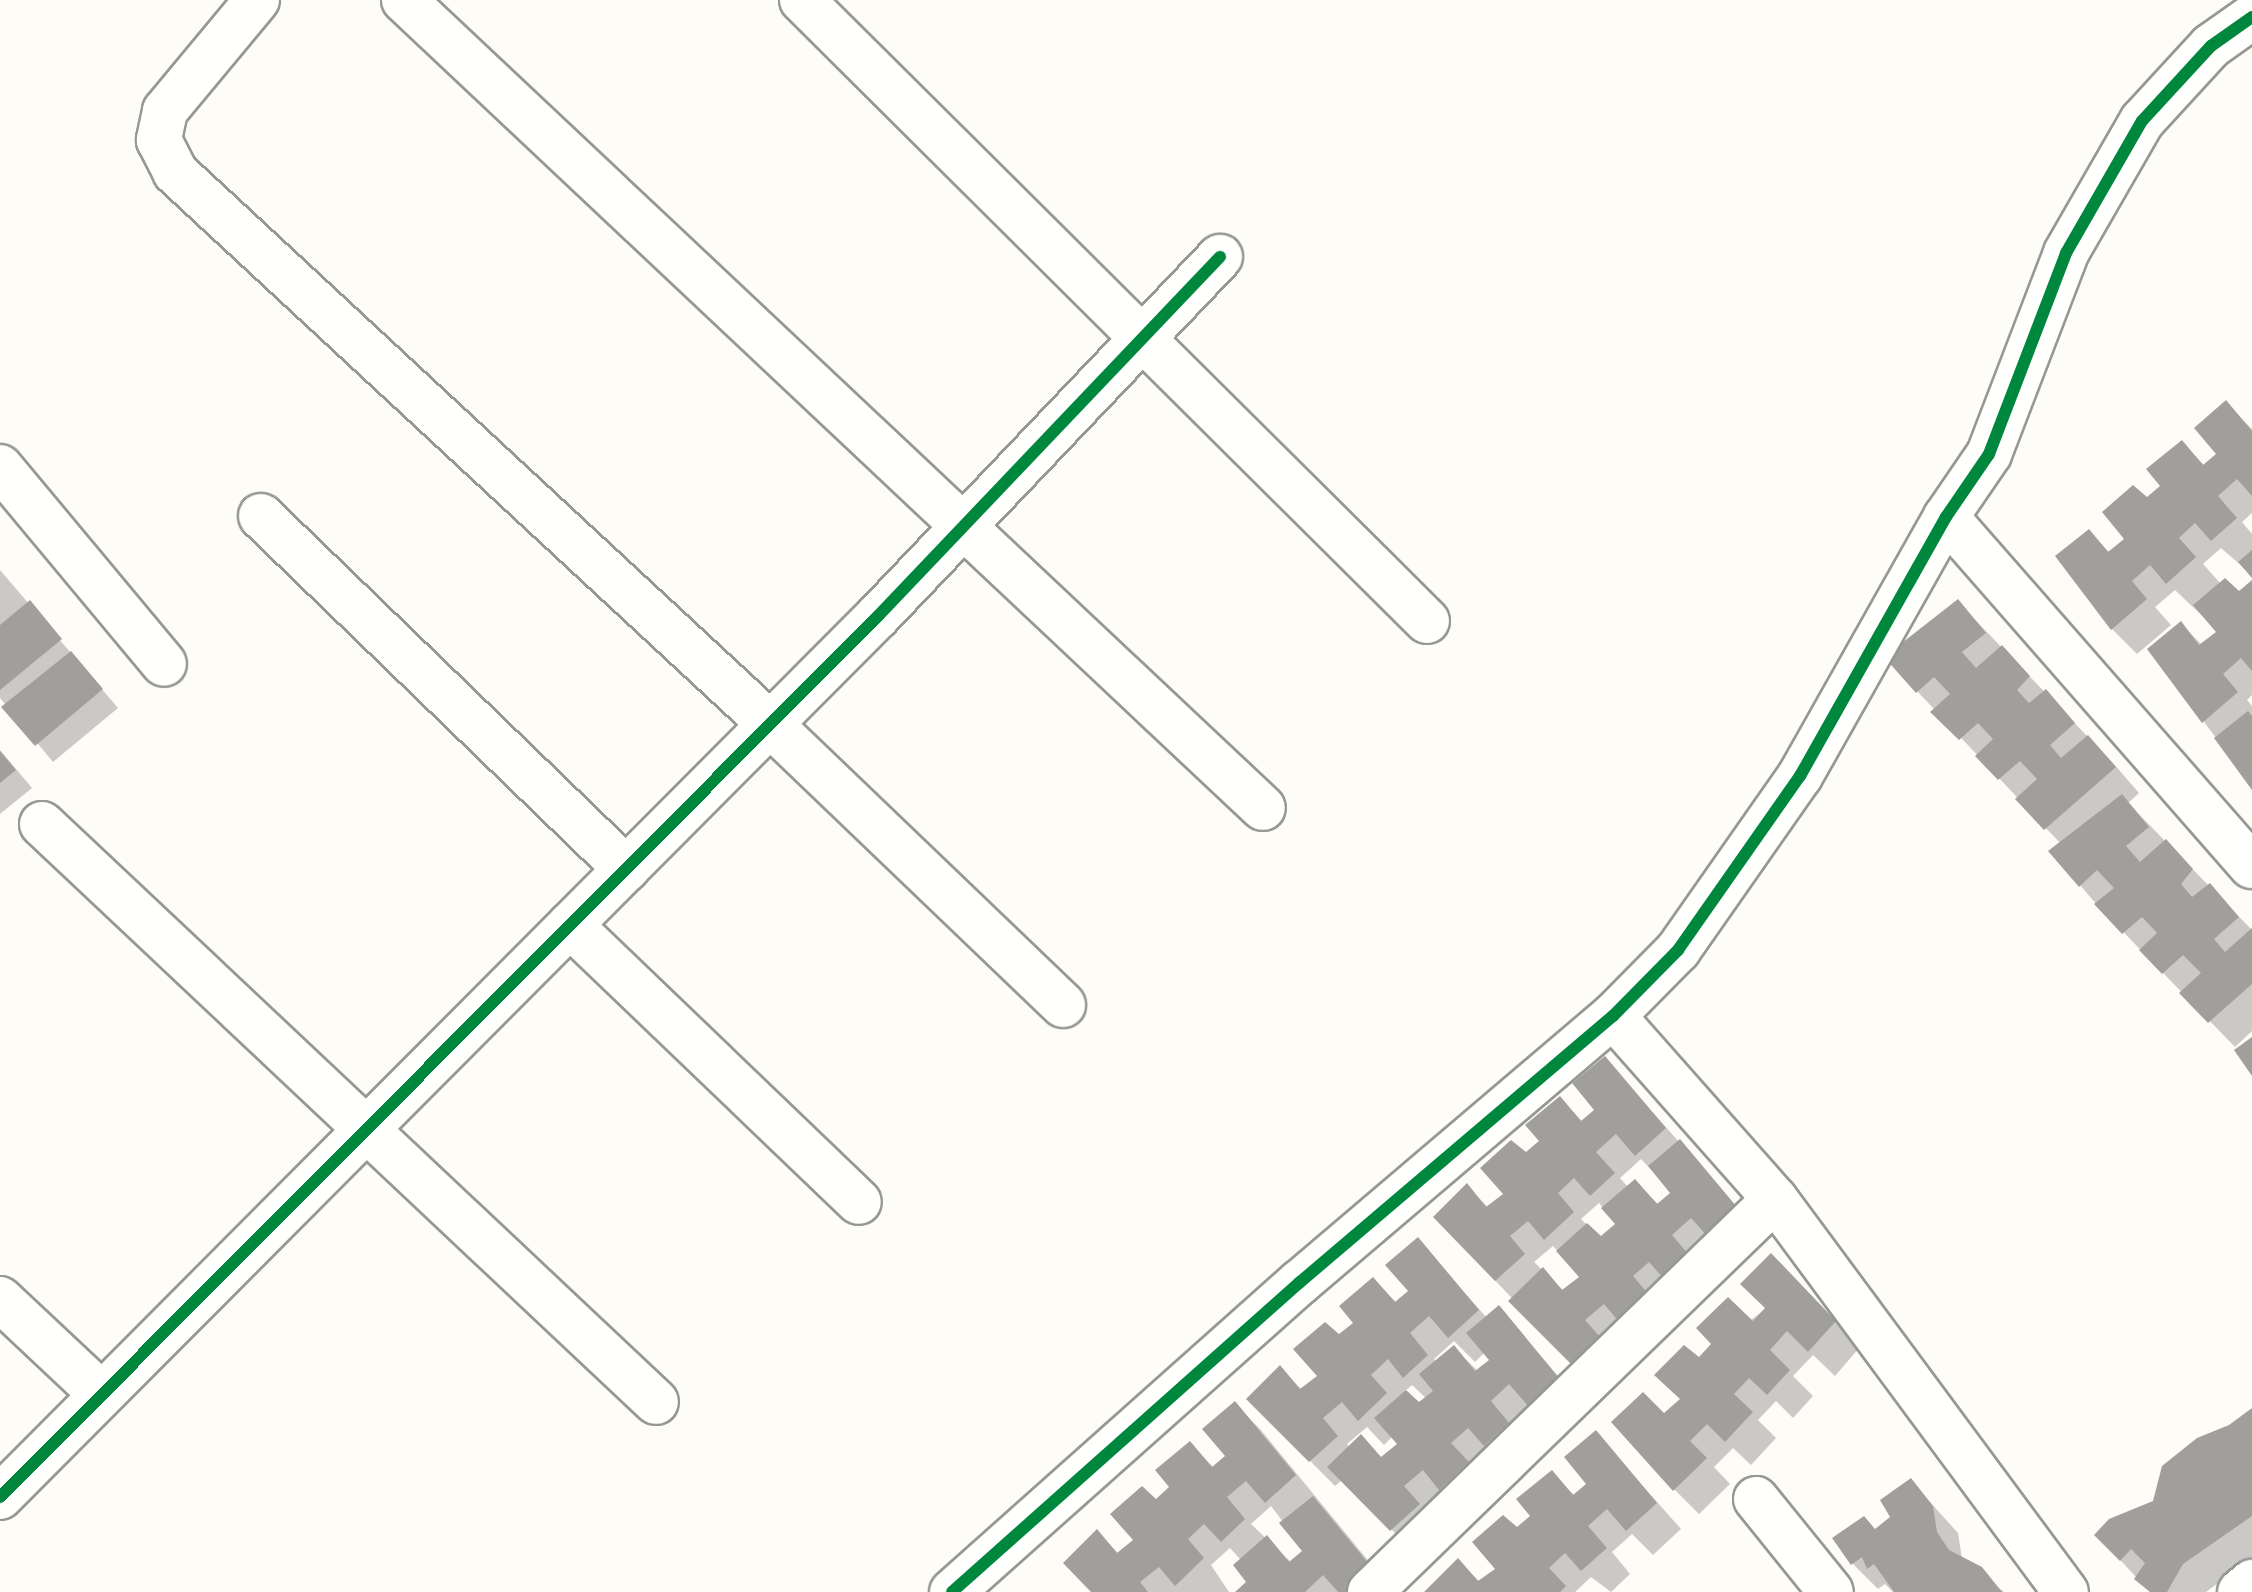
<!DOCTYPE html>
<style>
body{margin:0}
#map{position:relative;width:2252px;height:1592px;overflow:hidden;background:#fdfcf7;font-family:Merriweather,serif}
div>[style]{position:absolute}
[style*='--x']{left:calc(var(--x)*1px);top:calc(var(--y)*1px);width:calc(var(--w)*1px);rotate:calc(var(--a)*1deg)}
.shadow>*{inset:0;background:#0003}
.building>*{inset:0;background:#a19f9c}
.roads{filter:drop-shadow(2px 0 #979795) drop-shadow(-2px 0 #979795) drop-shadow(0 2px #979795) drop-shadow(0 -2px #979795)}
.street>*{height:44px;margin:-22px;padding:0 22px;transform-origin:22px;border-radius:22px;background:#fffffe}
.cycleway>*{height:12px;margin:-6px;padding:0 6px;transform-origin:6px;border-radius:6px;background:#00873e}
span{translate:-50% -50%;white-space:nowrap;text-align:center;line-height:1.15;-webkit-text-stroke:8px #fff;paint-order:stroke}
</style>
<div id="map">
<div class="shadow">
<i style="clip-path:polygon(2226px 403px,2252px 429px,2252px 513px,2242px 522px,2252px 534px,2252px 575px,2221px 548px,2203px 564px,2221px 584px,2239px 593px,2252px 582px,2252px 695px,2247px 700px,2252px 706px,2252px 786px,2204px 722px,2181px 624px,2202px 645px,2219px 632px,2175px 590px,2155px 607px,2171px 625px,2137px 654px,2112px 629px,2089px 531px,2110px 553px,2127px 539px,2147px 500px,2163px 486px,2182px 443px,2205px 466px,2219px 455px)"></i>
<i style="clip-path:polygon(0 570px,118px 708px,53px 762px,0 698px)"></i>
<i style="clip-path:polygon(1958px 602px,2113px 763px,2139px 793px,2128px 803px,2252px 930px,2252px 1031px,2235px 1047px,2097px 905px,2051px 851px,2061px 844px,1917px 691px)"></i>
<i style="clip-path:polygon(0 750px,32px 788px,0 814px)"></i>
<i style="clip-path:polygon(evenodd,1604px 1058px,1765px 1238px,1598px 1389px,1435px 1217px,1467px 1186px,1489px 1208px,1506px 1195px,1526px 1155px,1542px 1142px,1559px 1098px,1583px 1122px,1597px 1110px,1604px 1058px,1641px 1159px,1673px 1193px,1659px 1205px,1635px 1181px,1628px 1187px,1620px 1178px,1641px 1159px,1604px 1058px,1599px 1203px,1617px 1225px,1601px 1239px,1581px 1219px,1599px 1203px,1604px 1058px,1553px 1246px,1582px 1278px,1564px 1291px,1534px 1262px,1553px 1246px)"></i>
<i style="clip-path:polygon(evenodd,1418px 1240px,1487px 1318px,1499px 1308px,1583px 1405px,1417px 1555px,1342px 1480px,1335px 1486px,1249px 1399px,1280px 1368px,1302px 1390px,1319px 1376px,1339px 1337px,1355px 1323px,1373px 1280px,1397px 1303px,1411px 1292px,1418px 1240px,1454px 1341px,1475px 1362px,1485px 1352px,1491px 1360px,1478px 1371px,1454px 1348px,1437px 1362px,1434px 1359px,1454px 1341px,1418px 1240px,1412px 1385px,1427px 1399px,1419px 1405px,1405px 1391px,1412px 1385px,1418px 1240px,1367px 1427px,1384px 1445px,1393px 1436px,1400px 1444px,1382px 1458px,1361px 1437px,1350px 1447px,1347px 1444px,1367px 1427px)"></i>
<i style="clip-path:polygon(1770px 1256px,1860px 1347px,1835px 1376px,1813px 1355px,1793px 1376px,1813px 1396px,1793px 1418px,1776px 1401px,1758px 1420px,1776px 1438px,1751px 1465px,1733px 1448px,1714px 1467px,1730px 1484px,1699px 1514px,1674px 1489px,1664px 1416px,1682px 1400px,1699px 1359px,1767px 1308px)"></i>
<i style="clip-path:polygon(evenodd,1235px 1404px,1260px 1429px,1394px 1592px,1238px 1592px,1249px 1583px,1241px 1560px,1230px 1548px,1211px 1565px,1229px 1592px,1094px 1592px,1097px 1532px,1119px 1554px,1136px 1540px,1156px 1501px,1172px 1487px,1190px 1444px,1214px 1468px,1228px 1456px,1235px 1404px,1271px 1506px,1305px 1551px,1291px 1562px,1251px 1524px,1271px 1506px)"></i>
<i style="clip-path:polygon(2252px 1410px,2252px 1558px,2206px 1592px,2150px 1592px,2097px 1535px,2155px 1502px)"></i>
<i style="clip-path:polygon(1596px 1433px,1681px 1529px,1653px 1555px,1632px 1534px,1612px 1552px,1630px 1574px,1611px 1592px,1591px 1577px,1575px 1592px,1427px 1592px,1458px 1561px,1480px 1582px,1498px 1569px,1517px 1530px,1533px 1516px,1551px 1472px,1575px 1496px,1589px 1485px)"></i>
<i style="clip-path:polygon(1911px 1481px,1958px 1533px,1962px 1559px,2004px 1592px,1893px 1592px,1885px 1584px,1878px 1589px,1853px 1564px,1835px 1538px,1876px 1531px,1893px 1518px)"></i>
</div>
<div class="building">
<i style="clip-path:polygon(2226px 400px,2252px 431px,2252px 496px,2237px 479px,2218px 496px,2237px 518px,2211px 541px,2195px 523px,2179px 538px,2196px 557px,2166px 584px,2150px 565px,2132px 581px,2147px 599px,2111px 630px,2055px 556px,2089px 529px,2108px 552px,2124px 539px,2102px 512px,2133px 485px,2147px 497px,2160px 486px,2146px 469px,2182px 440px,2203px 465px,2216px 454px,2194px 428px)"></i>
<i style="clip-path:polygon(2252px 550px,2252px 578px,2238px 562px)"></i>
<i style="clip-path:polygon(2225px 578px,2239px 591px,2252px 580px,2252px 671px,2241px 658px,2223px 674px,2238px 692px,2202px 723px,2147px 649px,2181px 621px,2199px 645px,2216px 632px,2193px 605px)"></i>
<i style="clip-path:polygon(1958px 599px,1986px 633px,1962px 652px,1976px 668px,2002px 645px,2030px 676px,2017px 690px,2029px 703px,2046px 689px,2075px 723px,2050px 745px,2061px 758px,2088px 735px,2116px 767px,2044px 830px,2015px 799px,2037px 779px,2020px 761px,1998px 780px,1975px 756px,1993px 739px,1978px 723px,1959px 740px,1930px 712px,1950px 694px,1934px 677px,1916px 693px,1884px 657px)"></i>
<i style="clip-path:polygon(30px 600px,62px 639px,0 690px,0 625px)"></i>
<i style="clip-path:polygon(71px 651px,103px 689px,35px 746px,1px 707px)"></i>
<i style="clip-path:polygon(2248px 711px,2252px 716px,2252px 790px,2214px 738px)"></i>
<i style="clip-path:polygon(0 751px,16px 770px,0 783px)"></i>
<i style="clip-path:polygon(2122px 794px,2149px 827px,2126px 846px,2140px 862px,2166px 839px,2193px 869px,2181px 884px,2192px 897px,2210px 883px,2239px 917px,2214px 939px,2225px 952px,2252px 928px,2252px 984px,2208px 1023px,2179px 993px,2201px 973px,2183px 955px,2162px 974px,2139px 950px,2157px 933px,2142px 917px,2122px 934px,2094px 904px,2114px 888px,2097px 870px,2079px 887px,2048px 851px)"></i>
<i style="clip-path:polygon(2252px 1037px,2252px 1076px,2234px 1050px)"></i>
<i style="clip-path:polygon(1605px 1056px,1666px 1128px,1635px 1156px,1616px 1134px,1596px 1152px,1615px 1173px,1590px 1196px,1574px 1178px,1558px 1193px,1574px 1212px,1544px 1240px,1528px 1221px,1510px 1236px,1525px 1254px,1495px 1281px,1433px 1217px,1467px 1183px,1486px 1207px,1503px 1194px,1480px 1168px,1511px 1140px,1526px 1152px,1539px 1141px,1525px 1125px,1560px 1096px,1581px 1121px,1594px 1110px,1572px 1083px)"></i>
<i style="clip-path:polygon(1680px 1139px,1741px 1212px,1711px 1240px,1691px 1218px,1672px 1235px,1690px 1256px,1665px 1280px,1649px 1262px,1633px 1276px,1650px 1296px,1620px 1323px,1604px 1304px,1585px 1320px,1601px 1338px,1572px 1365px,1508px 1301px,1543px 1267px,1562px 1290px,1579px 1277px,1556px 1251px,1587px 1223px,1601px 1236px,1615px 1224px,1601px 1208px,1635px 1179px,1657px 1204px,1670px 1193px,1648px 1166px)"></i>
<i style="clip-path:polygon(1418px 1237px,1479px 1310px,1448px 1338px,1429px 1316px,1410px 1333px,1428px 1355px,1403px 1378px,1388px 1359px,1371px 1375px,1387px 1393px,1358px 1421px,1342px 1402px,1323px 1418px,1338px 1436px,1309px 1462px,1246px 1399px,1280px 1365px,1300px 1389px,1317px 1376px,1293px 1349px,1325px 1322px,1339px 1334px,1353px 1323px,1339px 1306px,1373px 1277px,1395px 1302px,1408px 1291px,1385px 1265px)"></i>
<i style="clip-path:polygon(1771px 1253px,1836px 1321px,1808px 1352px,1787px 1331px,1770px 1350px,1790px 1370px,1767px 1395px,1749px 1378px,1734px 1394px,1753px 1412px,1725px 1442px,1707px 1424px,1690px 1441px,1707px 1458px,1673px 1491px,1611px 1422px,1643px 1392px,1664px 1413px,1680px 1399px,1654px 1375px,1684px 1345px,1699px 1357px,1711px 1344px,1696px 1328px,1728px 1297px,1753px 1321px,1765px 1308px,1740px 1284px)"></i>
<i style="clip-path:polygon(1499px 1305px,1559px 1378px,1529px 1407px,1509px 1384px,1491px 1401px,1509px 1423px,1484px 1446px,1468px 1428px,1451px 1443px,1469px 1462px,1439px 1490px,1423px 1470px,1404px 1486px,1420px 1504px,1390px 1531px,1327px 1467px,1361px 1434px,1381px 1457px,1397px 1444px,1374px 1418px,1406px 1390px,1419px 1402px,1433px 1391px,1419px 1374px,1454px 1345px,1475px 1371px,1489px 1360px,1466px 1333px)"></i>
<i style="clip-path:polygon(1235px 1401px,1296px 1475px,1265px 1503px,1246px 1481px,1227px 1497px,1245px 1519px,1221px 1542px,1204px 1524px,1188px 1539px,1204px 1558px,1175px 1586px,1159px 1567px,1140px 1582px,1148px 1592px,1091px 1592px,1063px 1563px,1097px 1529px,1117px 1553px,1133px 1540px,1110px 1514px,1142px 1486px,1156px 1499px,1169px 1487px,1155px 1470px,1190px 1441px,1212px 1467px,1225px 1456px,1202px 1429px)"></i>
<i style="clip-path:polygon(2252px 1408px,2252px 1516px,2183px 1564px,2167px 1592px,2150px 1592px,2134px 1579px,2145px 1563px,2131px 1549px,2120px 1561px,2094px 1535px,2109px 1519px,2153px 1501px,2162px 1466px,2197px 1438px,2229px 1425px)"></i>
<i style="clip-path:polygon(1596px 1430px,1657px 1503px,1626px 1531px,1607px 1509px,1588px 1526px,1607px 1548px,1581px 1571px,1565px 1553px,1549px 1568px,1566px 1586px,1560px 1592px,1424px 1592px,1458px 1558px,1478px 1581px,1495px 1569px,1472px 1542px,1503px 1515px,1517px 1527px,1530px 1516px,1516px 1499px,1552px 1470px,1573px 1495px,1586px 1484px,1564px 1457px)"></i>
<i style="clip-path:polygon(1911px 1478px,1933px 1506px,1937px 1532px,1949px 1550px,1982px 1567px,2002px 1592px,1894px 1592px,1874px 1564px,1867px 1569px,1862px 1557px,1851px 1565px,1832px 1538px,1864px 1516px,1875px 1529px,1890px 1517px,1880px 1500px)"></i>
<i style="clip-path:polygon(1313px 1496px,1373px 1569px,1348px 1592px,1338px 1592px,1323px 1575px,1305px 1592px,1235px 1592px,1246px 1582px,1233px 1565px,1267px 1535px,1289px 1562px,1302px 1551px,1279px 1523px)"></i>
</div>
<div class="roads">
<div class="street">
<i style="--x:257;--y:0;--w:144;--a:129.7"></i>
<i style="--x:165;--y:111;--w:30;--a:102"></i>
<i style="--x:159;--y:140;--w:36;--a:63"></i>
<i style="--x:175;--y:172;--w:812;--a:42.85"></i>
<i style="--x:770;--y:724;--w:406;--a:43.8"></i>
<i style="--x:404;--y:0;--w:1179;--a:43.25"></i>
<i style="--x:802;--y:0;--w:881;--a:44.82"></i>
<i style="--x:0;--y:467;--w:256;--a:50.2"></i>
<i style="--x:261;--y:516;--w:508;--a:44.04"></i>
<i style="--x:1946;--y:517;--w:464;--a:48.8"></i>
<i style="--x:42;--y:824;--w:843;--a:43.27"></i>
<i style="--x:570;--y:925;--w:400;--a:43.8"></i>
<i style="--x:1613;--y:1016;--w:244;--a:48.5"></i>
<i style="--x:1775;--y:1199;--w:489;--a:53.5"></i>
<i style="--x:0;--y:1299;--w:139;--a:43.2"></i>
<i style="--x:0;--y:1497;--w:1244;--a:-45.1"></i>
<i style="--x:878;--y:616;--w:496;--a:-46.4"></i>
<i style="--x:1756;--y:1499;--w:119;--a:51.1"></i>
<i style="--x:952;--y:1592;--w:465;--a:-41.7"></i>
<i style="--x:1299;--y:1283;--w:412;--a:-40.4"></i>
<i style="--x:1613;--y:1016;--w:93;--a:-45.4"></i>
<i style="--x:1678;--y:950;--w:213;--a:-55"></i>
<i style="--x:1800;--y:776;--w:297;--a:-60.6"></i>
<i style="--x:1946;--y:517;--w:76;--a:-55.7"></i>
<i style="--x:1989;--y:454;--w:215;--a:-69"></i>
<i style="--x:2066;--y:253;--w:152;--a:-60.1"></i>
<i style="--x:2142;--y:121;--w:102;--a:-47.4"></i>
<i style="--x:2211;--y:46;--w:50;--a:-35.3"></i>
<i style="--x:1370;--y:1592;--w:564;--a:-44.14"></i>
<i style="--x:2240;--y:1592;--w:16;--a:-40"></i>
</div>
</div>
<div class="cycleway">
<i style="--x:0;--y:1497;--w:1244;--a:-45.1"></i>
<i style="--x:878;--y:616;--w:496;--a:-46.4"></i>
<i style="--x:952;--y:1592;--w:465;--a:-41.7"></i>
<i style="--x:1299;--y:1283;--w:412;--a:-40.4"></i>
<i style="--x:1613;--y:1016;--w:93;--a:-45.4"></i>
<i style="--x:1678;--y:950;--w:213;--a:-55"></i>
<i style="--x:1800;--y:776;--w:297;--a:-60.6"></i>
<i style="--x:1946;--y:517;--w:76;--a:-55.7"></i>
<i style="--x:1989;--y:454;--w:215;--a:-69"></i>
<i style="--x:2066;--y:253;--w:152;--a:-60.1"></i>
<i style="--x:2142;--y:121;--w:102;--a:-47.4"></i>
<i style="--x:2211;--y:46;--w:50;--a:-35.3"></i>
</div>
</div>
